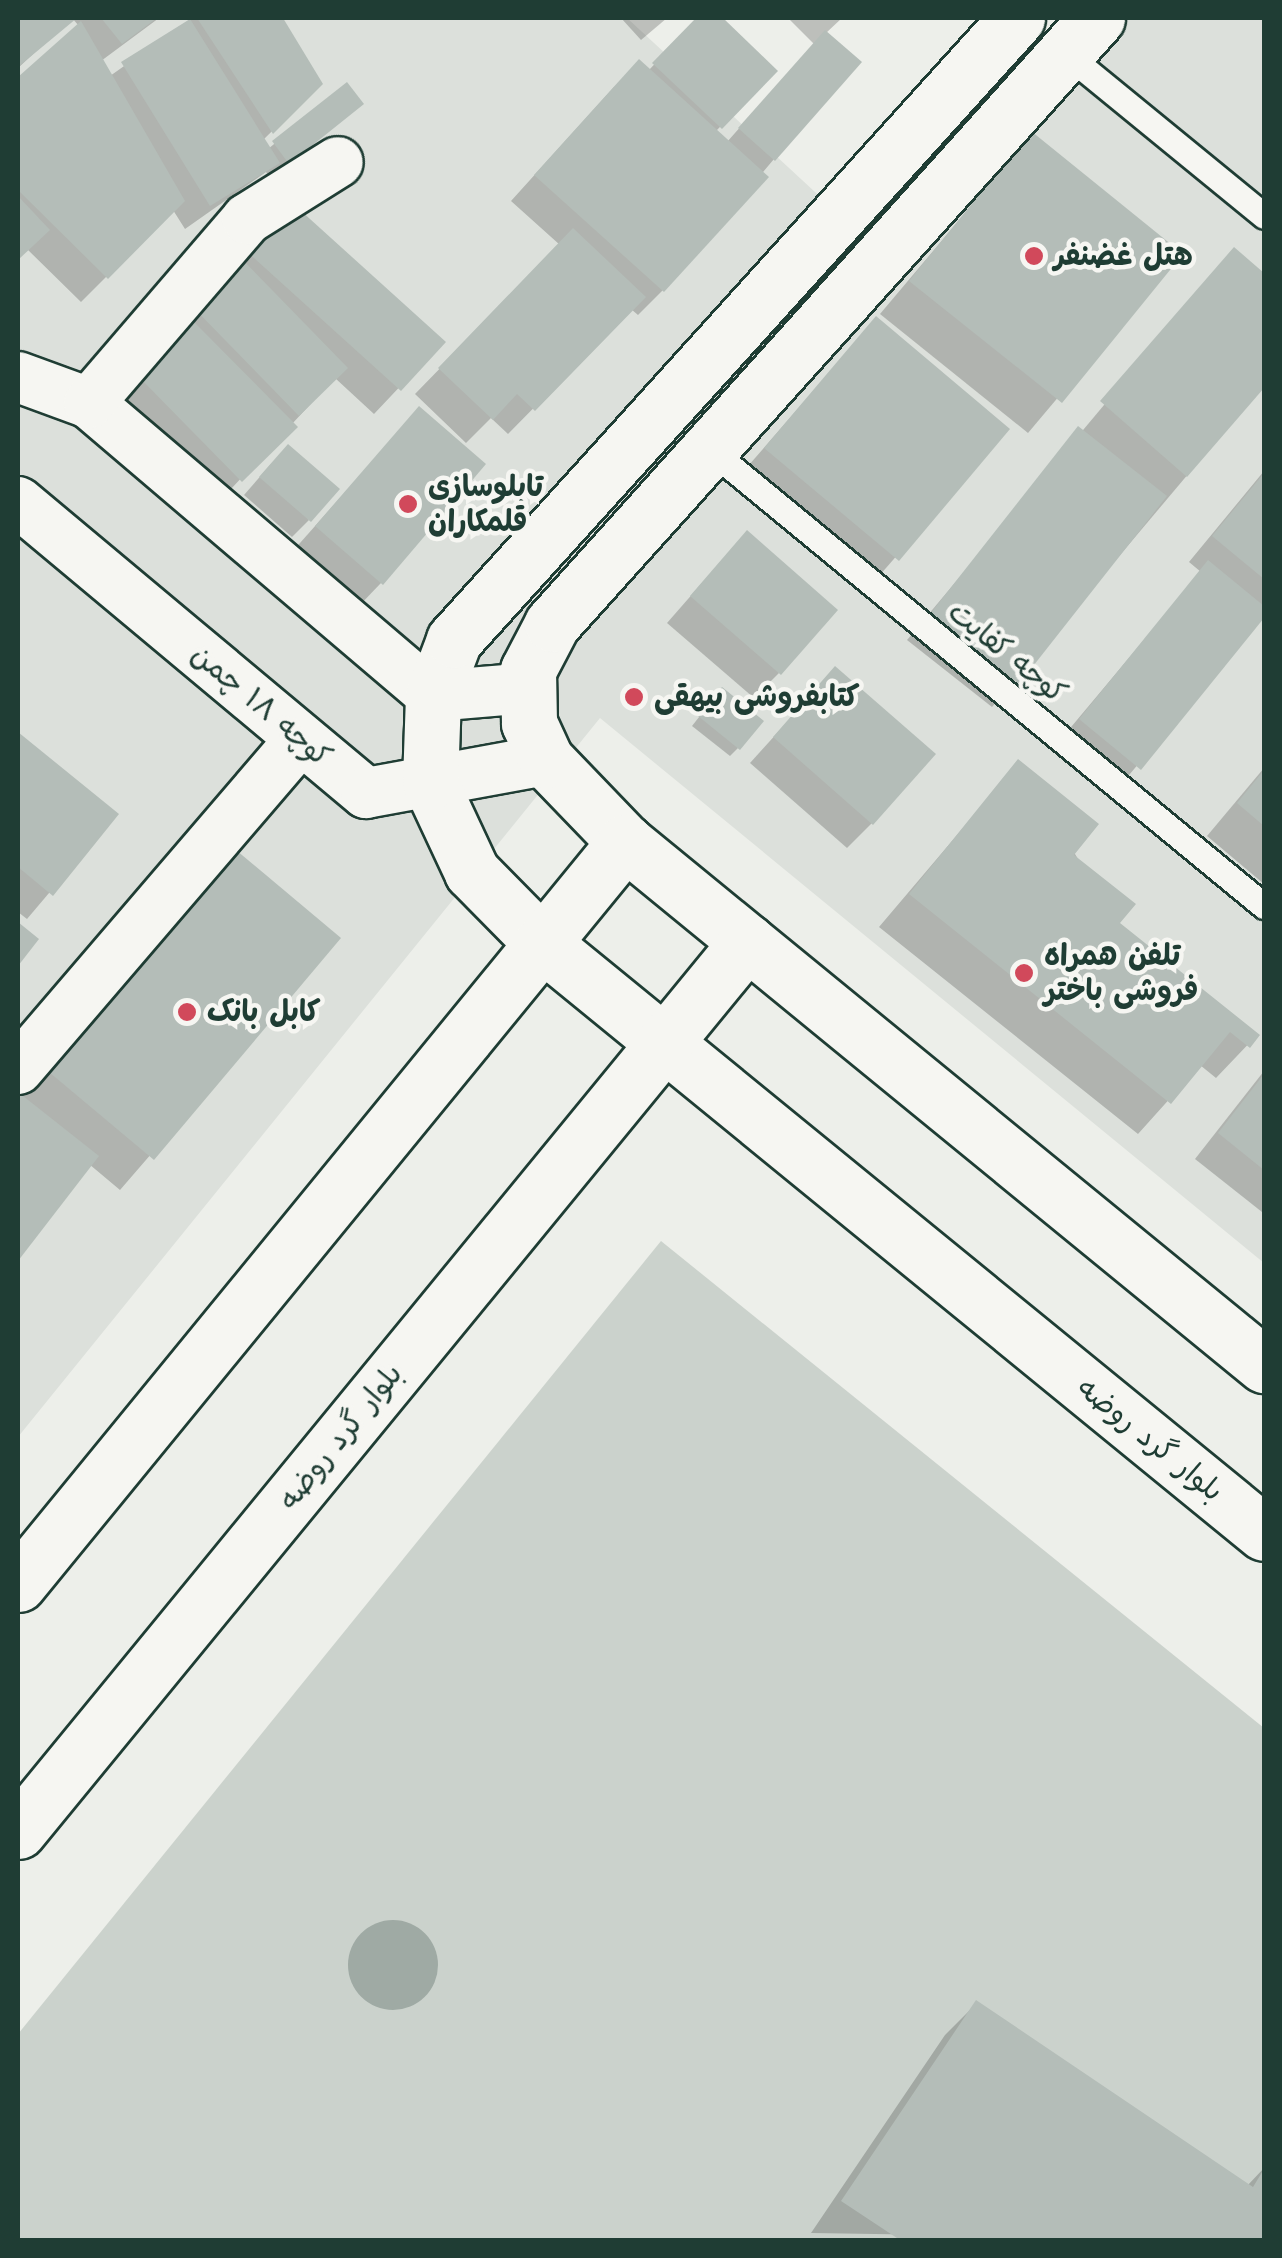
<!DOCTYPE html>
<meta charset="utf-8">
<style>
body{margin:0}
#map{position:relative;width:1282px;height:2258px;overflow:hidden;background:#edefea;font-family:"Comic Neue","Playpen Sans Arabic",sans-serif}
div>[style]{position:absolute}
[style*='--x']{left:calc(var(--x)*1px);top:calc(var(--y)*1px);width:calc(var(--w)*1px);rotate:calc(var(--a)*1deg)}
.built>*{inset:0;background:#dce0db}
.green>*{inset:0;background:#cbd2cc}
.water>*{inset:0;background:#9faaa4}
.round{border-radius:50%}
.shadow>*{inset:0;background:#0003}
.building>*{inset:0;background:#b4bdb8}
.roads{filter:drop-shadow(2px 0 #1f3d34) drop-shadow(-2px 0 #1f3d34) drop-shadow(0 2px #1f3d34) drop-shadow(0 -2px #1f3d34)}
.service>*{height:25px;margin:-12.5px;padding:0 12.5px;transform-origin:12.5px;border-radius:12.5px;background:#f6f6f2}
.minor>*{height:50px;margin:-25px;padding:0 25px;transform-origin:25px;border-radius:25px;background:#f6f6f2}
.tertiary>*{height:55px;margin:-27.5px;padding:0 27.5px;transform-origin:27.5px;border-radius:27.5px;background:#f6f6f2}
.primary>*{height:55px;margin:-27.5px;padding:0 27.5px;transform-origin:27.5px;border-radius:27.5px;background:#f6f6f2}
.dots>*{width:28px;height:28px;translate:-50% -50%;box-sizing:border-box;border:5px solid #f6f6f2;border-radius:50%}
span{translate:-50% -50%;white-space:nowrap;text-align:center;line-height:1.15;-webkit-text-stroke:9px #f6f6f2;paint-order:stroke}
.poi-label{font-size:30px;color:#1f3d34;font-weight:700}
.left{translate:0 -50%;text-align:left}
.street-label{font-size:30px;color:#1f3d34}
.frame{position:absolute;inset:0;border:20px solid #1f3d34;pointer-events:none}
</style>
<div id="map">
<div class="built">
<i style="clip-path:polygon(18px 18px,627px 18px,894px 265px,1121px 18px,1264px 18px,1264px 1263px,600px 718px,18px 1437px)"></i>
</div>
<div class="green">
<i style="clip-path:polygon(661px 1241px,1264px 1728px,1264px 2240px,18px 2240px,18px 2034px)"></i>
</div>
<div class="water">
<i class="round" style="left:348px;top:1920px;width:90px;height:90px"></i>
</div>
<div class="shadow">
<i style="clip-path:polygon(18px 18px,159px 18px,101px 61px,110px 76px,192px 18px,280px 18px,320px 84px,263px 140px,268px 149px,346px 85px,361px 104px,271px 179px,266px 172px,185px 229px,173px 210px,81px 302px,27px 249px,18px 258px,18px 80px,79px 26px,72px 18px,18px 68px)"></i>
<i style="clip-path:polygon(621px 18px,667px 18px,641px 40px)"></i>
<i style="clip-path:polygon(699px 18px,719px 18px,775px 71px,715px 132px,727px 142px,814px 44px,788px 18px,842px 18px,826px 33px,774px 159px,663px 290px,638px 315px,631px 309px,508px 434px,491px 418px,466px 443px,415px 394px,560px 245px,511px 201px,614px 87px,648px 71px)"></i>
<i style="clip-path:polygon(1031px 135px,1179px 254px,1028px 433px,880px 314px)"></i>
<i style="clip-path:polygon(264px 228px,442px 342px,374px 414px,335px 378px,216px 505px,114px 402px)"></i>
<i style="clip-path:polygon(1234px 250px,1264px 276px,1264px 384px,992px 707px,907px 640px)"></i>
<i style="clip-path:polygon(876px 319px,1007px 429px,866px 591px,735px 481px)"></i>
<i style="clip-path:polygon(419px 409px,381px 583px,357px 608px,292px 552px)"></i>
<i style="clip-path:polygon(271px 464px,309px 520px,292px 537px,244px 495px)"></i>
<i style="clip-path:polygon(1264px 471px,1264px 614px,1114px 793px,1056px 745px,1201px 572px,1189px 562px)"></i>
<i style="clip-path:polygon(723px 559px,779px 673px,754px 698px,667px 623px)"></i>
<i style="clip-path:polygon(835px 669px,872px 823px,847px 848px,750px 763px)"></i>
<i style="clip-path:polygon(714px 698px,738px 748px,730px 756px,692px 726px)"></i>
<i style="clip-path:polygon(18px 735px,116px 814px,27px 919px,18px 912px)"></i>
<i style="clip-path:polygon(1019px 762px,1117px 923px,1257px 1035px,1216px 1078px,1200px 1065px,1138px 1134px,879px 927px)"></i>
<i style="clip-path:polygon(1264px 768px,1264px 884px,1207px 836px)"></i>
<i style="clip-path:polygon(199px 880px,337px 939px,120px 1190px,89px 1164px,18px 1257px,18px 1095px)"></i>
<i style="clip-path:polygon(1264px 1071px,1264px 1210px,1262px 1212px,1195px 1159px)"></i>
<i style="clip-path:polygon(976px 2004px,1247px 2186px,1264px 2168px,1264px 2240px,811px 2233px,945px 2035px)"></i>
</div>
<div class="building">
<i style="clip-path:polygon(18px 18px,77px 18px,18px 67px)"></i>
<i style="clip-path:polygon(101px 18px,157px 18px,122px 44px)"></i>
<i style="clip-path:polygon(197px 18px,283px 18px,323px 84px,273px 134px)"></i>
<i style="clip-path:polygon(696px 18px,723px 18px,778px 71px,722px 129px,652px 63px)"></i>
<i style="clip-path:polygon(190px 19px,280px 163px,210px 206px,121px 62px)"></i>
<i style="clip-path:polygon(81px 21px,185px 201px,108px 279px,18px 190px,18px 77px)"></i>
<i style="clip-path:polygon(825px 30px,862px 62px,775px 161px,738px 128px)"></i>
<i style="clip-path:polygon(639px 59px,769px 177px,664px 292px,534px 175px)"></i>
<i style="clip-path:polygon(347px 82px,364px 104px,289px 164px,272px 141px)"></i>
<i style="clip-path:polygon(1031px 131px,1183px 254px,1062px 403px,909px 281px)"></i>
<i style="clip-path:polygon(18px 196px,50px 230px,18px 260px)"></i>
<i style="clip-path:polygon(289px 200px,446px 342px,401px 391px,244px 249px)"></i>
<i style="clip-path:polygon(573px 228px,646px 297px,535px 411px,517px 394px,493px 420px,438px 368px)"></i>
<i style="clip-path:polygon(1234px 247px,1264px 273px,1264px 388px,1187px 477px,1100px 401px)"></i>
<i style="clip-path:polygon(236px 253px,348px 368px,299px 416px,186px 300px)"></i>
<i style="clip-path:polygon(876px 316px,1010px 429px,899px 561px,764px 448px)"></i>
<i style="clip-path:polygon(193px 321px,298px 427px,242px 482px,137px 375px)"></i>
<i style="clip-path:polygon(419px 406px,486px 464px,383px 585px,315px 526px)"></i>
<i style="clip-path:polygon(1078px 426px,1167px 496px,1019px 684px,930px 614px)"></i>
<i style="clip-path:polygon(288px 444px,340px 489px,311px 522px,259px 477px)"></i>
<i style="clip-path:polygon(1264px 473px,1264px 579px,1212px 536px)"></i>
<i style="clip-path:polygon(747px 530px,838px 610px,781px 675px,690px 596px)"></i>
<i style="clip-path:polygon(1208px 560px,1264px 606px,1264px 618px,1141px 770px,1079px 719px)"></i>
<i style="clip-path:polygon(835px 666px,936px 754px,873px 825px,773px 737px)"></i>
<i style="clip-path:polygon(722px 687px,764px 721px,740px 750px,698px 716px)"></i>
<i style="clip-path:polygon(18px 732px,119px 814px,53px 896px,18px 867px)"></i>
<i style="clip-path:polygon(1018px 759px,1099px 824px,1074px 855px,1136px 904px,1120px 923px,1260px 1035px,1250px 1048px,1230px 1032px,1171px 1104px,909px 894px)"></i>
<i style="clip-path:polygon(1264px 770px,1264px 826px,1237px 803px)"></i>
<i style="clip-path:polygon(230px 845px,341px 938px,154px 1160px,43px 1067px)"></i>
<i style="clip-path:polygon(18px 922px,39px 939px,18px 966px)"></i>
<i style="clip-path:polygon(1264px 1074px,1264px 1170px,1218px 1133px)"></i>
<i style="clip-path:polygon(18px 1092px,99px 1156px,18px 1261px)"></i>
<i style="clip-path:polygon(976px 2000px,1253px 2187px,1264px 2169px,1264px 2240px,900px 2240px,841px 2201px)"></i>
</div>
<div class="roads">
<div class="service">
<i style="--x:1065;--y:53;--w:257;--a:39.3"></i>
<i style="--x:709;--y:449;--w:719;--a:39.47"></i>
</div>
<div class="minor">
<i style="--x:18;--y:377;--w:76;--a:20.1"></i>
<i style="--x:89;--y:403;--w:452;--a:40.4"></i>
<i style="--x:433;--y:696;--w:95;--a:-4.8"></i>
<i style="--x:89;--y:403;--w:243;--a:-49.3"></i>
<i style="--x:247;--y:219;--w:107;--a:-32.1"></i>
<i style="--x:18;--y:502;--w:454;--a:39.9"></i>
<i style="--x:366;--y:793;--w:183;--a:-10.4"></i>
<i style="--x:18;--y:1069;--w:433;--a:-49.4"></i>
</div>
<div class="tertiary">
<i style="--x:625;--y:842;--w:114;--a:-133.9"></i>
<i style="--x:546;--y:760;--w:41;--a:-114.7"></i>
<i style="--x:529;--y:723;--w:53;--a:-91.1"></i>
<i style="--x:528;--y:670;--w:52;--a:-62.4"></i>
<i style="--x:552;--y:624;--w:815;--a:-48.03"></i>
<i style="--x:542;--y:943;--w:100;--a:-134.6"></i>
<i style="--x:472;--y:872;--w:99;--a:-115"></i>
<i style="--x:430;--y:782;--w:86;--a:-88"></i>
<i style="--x:433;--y:696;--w:60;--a:-69.4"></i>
<i style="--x:454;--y:640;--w:839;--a:-47.85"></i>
</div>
<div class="primary">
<i style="--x:542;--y:943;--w:932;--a:39.25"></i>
<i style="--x:18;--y:1584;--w:959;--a:-50.71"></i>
<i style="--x:625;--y:842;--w:826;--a:39.3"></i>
<i style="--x:18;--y:1831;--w:1150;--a:-50.65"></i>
</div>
</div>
<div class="dots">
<i style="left:1034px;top:256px;background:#d1495b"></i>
<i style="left:408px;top:504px;background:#d1495b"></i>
<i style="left:634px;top:697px;background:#d1495b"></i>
<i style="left:1024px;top:973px;background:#d1495b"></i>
<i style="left:187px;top:1012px;background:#d1495b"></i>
</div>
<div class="poi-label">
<span class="left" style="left:1054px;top:256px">هتل غضنفر</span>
<span class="left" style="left:428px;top:504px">تابلوسازی<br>قلمکاران</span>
<span class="left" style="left:654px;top:697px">کتابفروشی بیهقی</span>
<span class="left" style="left:1044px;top:973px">تلفن همراه<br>فروشی باختر</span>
<span class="left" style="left:207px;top:1012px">کابل بانک</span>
</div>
<div class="street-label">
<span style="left:1007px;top:653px;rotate:39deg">کوچه کفایت</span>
<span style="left:261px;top:706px;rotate:40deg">كوچه ١٨ چمن</span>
<span style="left:341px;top:1437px;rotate:-51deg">بلوار گرد روضه</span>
<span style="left:1150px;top:1440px;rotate:39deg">بلوار گرد روضه</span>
</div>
<div class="frame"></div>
</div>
